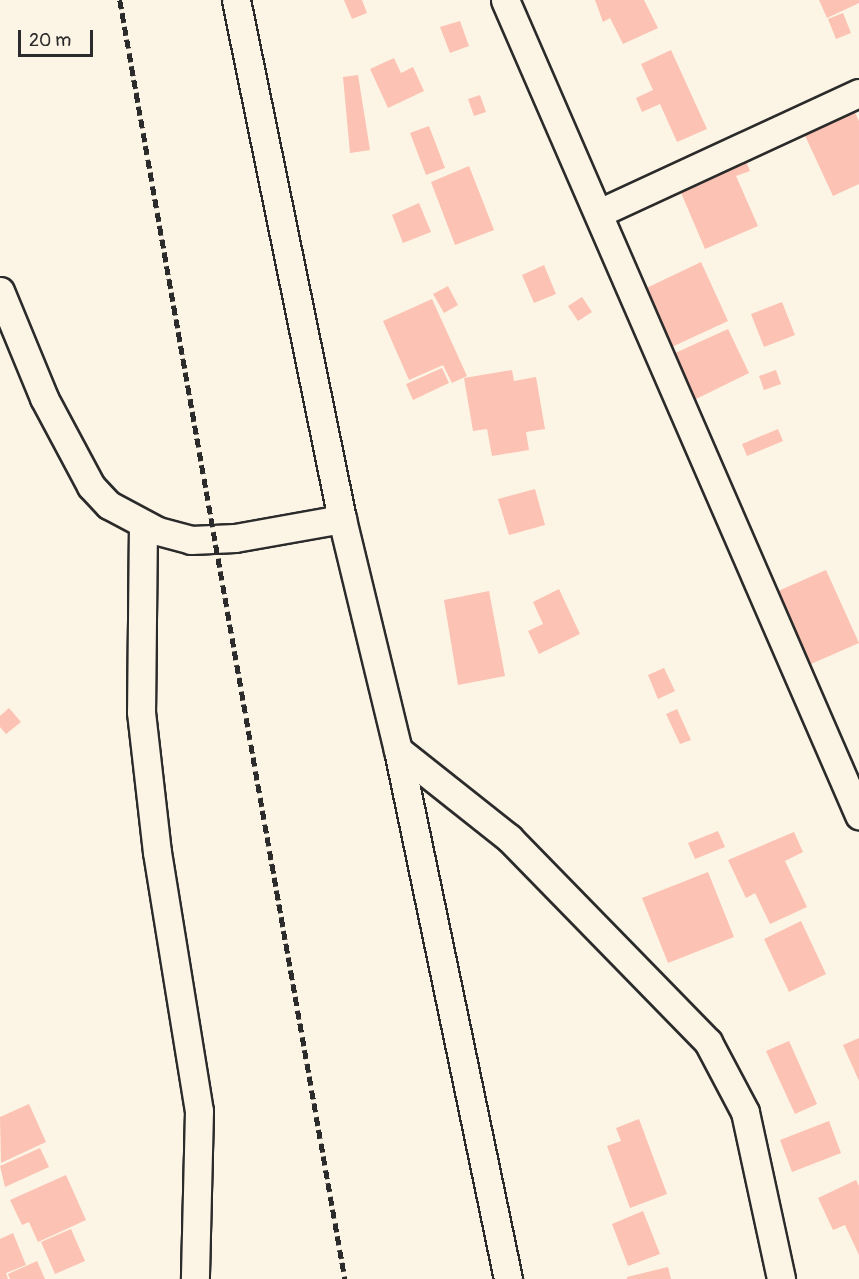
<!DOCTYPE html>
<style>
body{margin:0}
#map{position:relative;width:859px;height:1279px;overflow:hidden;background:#fcf5e5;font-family:Pangolin,sans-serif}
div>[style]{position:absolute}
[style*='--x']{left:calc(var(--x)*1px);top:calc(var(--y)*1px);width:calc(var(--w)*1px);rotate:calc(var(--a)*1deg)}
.building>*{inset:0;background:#fcc2b3}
.roads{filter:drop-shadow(2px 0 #2b2b2b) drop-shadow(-2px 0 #2b2b2b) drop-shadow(0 2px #2b2b2b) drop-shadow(0 -2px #2b2b2b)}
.minor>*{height:27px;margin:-13.5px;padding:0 13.5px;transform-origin:13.5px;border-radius:13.5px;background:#fcf5e5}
.rail>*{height:4.5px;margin-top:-2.25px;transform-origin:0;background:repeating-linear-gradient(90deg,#2b2b2b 0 9px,transparent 0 13.5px)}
span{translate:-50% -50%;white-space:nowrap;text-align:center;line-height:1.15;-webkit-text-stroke:4.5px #fcf5e5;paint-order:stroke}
.scale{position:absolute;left:18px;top:30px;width:75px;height:27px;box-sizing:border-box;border:3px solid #2b2b2b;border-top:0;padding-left:8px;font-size:18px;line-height:21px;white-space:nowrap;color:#2b2b2b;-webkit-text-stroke:4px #fcf5e5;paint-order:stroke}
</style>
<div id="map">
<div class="building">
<i style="clip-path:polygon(344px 0,362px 0,367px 13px,352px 19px)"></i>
<i style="clip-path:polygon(595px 0,644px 0,658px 28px,623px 44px,610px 18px,603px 22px)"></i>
<i style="clip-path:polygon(819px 0,859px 0,859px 3px,827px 18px)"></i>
<i style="clip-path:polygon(843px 13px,851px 33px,836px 39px,828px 19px)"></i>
<i style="clip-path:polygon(460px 21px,469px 46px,450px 53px,440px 27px)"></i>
<i style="clip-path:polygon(671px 50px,707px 129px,677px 142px,660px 104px,642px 112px,636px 98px,653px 90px,641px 64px)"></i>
<i style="clip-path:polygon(394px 58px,401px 73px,413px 67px,424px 91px,388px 108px,370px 69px)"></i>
<i style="clip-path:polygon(358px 75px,370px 150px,350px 153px,343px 77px)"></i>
<i style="clip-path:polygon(480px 95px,486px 112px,474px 116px,468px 99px)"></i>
<i style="clip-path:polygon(851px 104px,859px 121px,859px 184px,833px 196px,801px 127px)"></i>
<i style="clip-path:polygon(429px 126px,445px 168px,426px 175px,410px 133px)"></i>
<i style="clip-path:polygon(745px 159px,750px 171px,736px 176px,758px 226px,705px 249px,679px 188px)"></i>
<i style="clip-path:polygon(469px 166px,494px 230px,455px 245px,431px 182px)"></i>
<i style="clip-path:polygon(419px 203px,431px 232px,403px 243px,392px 215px)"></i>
<i style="clip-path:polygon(701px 262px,728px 321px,663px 351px,636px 293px)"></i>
<i style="clip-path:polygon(544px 265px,556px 294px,534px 303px,522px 275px)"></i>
<i style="clip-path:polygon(448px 286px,458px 305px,444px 313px,433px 294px)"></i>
<i style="clip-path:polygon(582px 297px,592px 312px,578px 321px,568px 306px)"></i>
<i style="clip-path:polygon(432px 299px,467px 376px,452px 383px,443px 365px,409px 380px,383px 321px)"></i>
<i style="clip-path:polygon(782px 302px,795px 335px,764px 347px,751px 314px)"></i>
<i style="clip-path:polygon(728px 329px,749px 373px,694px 400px,673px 354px)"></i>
<i style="clip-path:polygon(442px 368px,449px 383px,413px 400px,406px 384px)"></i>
<i style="clip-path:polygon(512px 370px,514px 381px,536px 377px,545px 429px,526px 432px,529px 450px,492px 456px,487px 429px,473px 431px,464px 378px)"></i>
<i style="clip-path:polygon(776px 370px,781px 384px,764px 390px,759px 376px)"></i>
<i style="clip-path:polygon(778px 429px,783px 441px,747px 456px,742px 444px)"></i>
<i style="clip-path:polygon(535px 489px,545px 525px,509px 535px,498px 499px)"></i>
<i style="clip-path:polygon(826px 570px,859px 643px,811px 664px,778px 591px)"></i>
<i style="clip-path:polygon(559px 589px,580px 634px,539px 654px,528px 631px,543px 624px,533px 602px)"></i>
<i style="clip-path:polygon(489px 591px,505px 676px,458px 685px,444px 600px)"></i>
<i style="clip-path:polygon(664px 668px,675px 691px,658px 699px,648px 675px)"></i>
<i style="clip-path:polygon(9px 708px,21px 722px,6px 734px,0 727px,0 716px)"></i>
<i style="clip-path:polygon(677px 709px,691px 740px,680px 744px,666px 714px)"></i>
<i style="clip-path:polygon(718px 831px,725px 847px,695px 859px,688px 843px)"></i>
<i style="clip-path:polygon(794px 832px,803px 852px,785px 861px,807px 907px,770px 924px,755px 893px,746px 898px,728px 860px)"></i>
<i style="clip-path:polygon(708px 872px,734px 937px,668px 963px,642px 898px)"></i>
<i style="clip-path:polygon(801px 921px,826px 974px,789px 992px,764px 939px)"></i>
<i style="clip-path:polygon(859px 1038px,859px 1081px,843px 1045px)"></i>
<i style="clip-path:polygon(789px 1041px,817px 1104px,795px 1114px,766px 1051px)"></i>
<i style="clip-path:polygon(29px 1104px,46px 1142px,1px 1163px,0 1117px)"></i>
<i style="clip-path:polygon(639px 1119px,667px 1194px,630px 1208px,607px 1146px,621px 1141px,616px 1128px)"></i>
<i style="clip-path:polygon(829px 1121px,841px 1153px,792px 1172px,780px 1140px)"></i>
<i style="clip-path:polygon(40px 1148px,49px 1167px,5px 1187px,0 1166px)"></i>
<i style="clip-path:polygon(66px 1175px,86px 1220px,38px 1242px,29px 1222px,22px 1225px,10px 1200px)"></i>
<i style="clip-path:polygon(856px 1180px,859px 1186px,859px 1255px,845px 1225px,833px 1230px,818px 1198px)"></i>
<i style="clip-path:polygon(643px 1211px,660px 1254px,628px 1266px,612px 1224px)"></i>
<i style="clip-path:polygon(71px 1229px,85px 1261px,55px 1274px,41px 1242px)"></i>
<i style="clip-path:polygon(13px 1233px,26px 1265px,6px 1273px,8px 1279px,0 1279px,0 1239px)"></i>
<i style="clip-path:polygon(37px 1261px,45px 1279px,10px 1279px,8px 1274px)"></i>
<i style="clip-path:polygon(668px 1267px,671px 1279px,627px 1279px,627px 1277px)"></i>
</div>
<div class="roads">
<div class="minor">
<i style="--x:236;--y:0;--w:530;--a:78.46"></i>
<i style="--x:342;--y:519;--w:238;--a:76.4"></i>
<i style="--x:398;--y:750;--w:540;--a:78.25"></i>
<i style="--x:505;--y:0;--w:889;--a:66.52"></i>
<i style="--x:599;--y:213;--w:286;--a:-24.8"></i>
<i style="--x:0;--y:291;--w:116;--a:67.6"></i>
<i style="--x:44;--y:398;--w:100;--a:61.9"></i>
<i style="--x:91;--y:486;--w:26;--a:47"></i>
<i style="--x:109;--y:505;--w:55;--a:28"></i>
<i style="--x:158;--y:531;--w:34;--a:15"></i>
<i style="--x:191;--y:540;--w:44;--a:-2.6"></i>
<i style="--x:235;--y:538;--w:109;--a:-10.1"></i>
<i style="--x:143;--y:524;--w:188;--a:90.6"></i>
<i style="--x:141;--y:712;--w:141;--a:83.5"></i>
<i style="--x:157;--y:852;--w:262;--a:80.8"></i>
<i style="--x:199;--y:1111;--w:168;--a:91.4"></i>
<i style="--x:398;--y:750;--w:142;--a:38.4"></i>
<i style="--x:509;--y:838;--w:285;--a:45.7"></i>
<i style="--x:708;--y:1042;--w:79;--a:62.1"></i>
<i style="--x:745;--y:1112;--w:171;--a:77.8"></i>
</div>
</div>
<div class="rail">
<i style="--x:120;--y:0;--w:1299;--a:80.02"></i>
</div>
<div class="scale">20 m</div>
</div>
